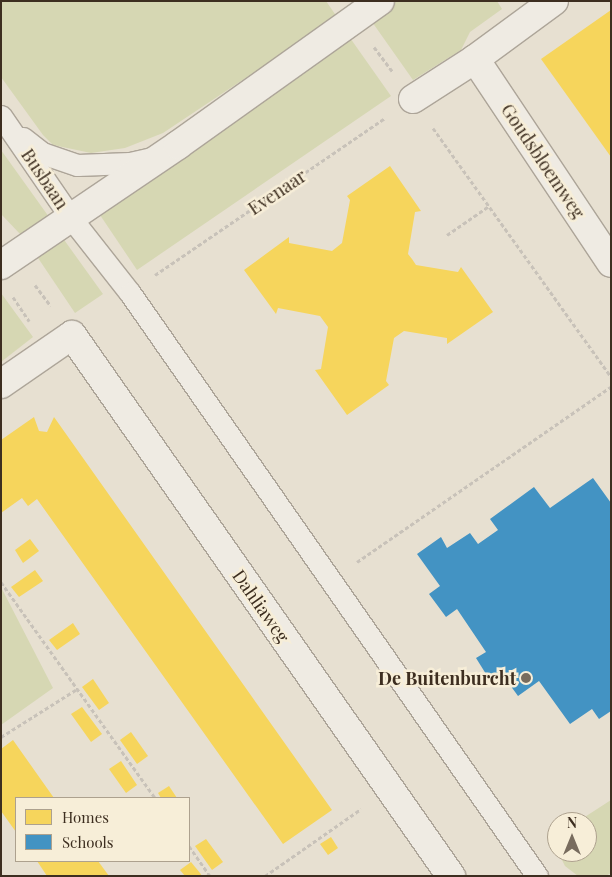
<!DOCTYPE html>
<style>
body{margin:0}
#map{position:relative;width:612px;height:877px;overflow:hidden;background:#e7e0d1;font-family:"Playfair Display",serif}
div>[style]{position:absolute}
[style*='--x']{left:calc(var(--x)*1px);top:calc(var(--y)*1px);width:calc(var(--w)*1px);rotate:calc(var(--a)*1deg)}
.green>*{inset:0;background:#d6d7b3}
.homes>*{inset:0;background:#f6d55c}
.schools>*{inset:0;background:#4393c3}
.path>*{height:3px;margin-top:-1.5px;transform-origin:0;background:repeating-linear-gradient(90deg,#c8c2b9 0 4px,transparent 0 6.5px)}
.roads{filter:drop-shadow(1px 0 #ada599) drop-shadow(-1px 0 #ada599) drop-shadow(0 1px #ada599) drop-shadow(0 -1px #ada599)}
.lane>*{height:21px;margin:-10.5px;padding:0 10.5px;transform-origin:10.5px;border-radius:10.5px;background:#efebe3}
.street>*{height:28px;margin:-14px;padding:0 14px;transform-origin:14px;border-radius:14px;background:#efebe3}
.secondary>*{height:28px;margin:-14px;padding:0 14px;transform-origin:14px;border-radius:14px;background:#efebe3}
.dots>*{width:14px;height:14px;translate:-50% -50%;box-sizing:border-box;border:2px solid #f7eed8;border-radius:50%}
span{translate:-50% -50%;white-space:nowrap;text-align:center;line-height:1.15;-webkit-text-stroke:5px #f7eed8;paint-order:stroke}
.street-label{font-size:18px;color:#3d2e20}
.poi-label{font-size:18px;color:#3d2e20;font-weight:700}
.right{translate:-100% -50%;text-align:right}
.frame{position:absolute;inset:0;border:2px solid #3d2e20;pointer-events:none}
.legend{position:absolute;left:15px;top:797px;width:175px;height:65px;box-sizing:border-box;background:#f7eed8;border:1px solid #ada18e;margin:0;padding:6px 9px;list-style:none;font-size:15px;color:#3d2e20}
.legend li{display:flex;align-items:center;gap:10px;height:25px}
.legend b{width:25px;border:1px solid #ada18e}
.north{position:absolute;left:547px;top:812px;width:50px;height:50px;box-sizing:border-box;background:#f7eed8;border:1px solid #ada18e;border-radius:50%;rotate:0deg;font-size:14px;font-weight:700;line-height:20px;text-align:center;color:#3d2e20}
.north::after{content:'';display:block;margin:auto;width:18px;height:22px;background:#786c5e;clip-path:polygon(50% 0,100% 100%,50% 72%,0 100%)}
</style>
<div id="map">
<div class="green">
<i style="clip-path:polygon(1px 1px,326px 1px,337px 17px,163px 133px,125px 148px,91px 153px,53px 145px,43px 135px,1px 77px)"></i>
<i style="clip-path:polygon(395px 1px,497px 1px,502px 9px,470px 32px,461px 50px,413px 80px,370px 19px)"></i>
<i style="clip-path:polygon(348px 35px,391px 96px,137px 270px,100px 215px)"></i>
<i style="clip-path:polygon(1px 150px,49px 217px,21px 235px,1px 214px)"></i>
<i style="clip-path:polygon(62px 237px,103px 294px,75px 313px,36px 255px)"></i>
<i style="clip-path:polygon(1px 293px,33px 337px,1px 362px)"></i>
<i style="clip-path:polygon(2px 589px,53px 688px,1px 725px,1px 590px)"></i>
<i style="clip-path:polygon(611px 800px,611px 873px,606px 876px,578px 876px,565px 866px,558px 852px,587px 852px,587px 822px,577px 822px)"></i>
</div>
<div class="homes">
<i style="clip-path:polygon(611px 10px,611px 157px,541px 59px)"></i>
<i style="clip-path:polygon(390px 166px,421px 211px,415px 212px,408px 254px,412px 259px,416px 265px,458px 272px,461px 267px,493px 312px,447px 344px,447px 338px,404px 331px,394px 338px,386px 381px,389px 385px,347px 415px,315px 370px,321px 369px,328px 327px,320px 316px,278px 308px,276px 314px,244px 270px,289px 237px,289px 243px,332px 251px,342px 243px,350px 200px,347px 196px)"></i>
<i style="clip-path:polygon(34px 417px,39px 431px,47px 432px,54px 417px,332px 810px,283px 844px,37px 499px,28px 506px,22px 498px,1px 513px,1px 440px)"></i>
<i style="clip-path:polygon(30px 539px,39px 551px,23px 563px,15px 550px)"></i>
<i style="clip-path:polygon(35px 570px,43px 581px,19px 597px,11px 587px)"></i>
<i style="clip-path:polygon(73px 623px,80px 634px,57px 650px,49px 640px)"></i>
<i style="clip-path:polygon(93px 679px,109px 703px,99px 710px,82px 687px)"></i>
<i style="clip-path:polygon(82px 707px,102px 734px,91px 742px,71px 714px)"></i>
<i style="clip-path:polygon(131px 732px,148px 756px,137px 764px,120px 740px)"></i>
<i style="clip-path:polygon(13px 740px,54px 798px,16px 798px,16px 832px,1px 811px,1px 749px)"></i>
<i style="clip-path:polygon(121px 761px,137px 785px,126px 793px,109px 769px)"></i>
<i style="clip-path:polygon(169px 786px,177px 798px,161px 798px,158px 793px)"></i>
<i style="clip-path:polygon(331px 837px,338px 848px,328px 855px,320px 844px)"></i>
<i style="clip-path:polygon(206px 839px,223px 862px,212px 870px,195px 846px)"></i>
<i style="clip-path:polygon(37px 861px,98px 861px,109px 876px,47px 876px)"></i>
<i style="clip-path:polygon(191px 862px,200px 873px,202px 876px,185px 876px,180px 870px)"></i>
</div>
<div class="schools">
<i style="clip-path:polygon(593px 478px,611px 503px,611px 711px,599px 719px,592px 709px,570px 724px,539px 681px,518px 696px,502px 674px,491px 682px,476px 658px,486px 652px,457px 609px,446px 617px,429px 594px,440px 586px,417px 554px,441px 537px,447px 548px,470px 533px,478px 544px,498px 530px,490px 519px,534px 487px,550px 508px)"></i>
</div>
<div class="path">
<i style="--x:374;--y:47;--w:31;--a:53"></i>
<i style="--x:433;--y:128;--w:306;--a:54.4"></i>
<i style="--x:447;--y:235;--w:51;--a:-34.6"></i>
<i style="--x:155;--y:275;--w:278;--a:-34.3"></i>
<i style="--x:35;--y:285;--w:26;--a:53"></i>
<i style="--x:13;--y:297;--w:29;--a:56"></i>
<i style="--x:357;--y:562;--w:308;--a:-34.6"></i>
<i style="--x:1;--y:582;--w:265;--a:54.5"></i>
<i style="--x:1;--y:737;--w:90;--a:-32.3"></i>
<i style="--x:189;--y:846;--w:37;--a:55"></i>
<i style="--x:265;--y:876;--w:117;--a:-34.9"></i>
</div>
<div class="roads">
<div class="lane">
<i style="--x:1;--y:116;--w:124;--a:55.5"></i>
<i style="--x:71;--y:218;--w:95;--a:51.8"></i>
<i style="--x:130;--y:293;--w:711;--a:55.08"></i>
<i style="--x:23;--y:138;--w:24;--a:38"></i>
<i style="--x:42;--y:153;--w:37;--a:19"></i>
<i style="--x:77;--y:165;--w:53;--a:-2.2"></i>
<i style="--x:130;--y:163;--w:26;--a:-13"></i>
</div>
<div class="street">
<i style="--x:475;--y:59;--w:245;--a:56.3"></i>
<i style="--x:413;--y:99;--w:74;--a:-32.8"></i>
<i style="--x:475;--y:59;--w:98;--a:-36.3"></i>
<i style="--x:1;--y:384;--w:86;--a:-34.6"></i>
<i style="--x:72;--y:335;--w:661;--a:54.99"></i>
</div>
<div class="secondary">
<i style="--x:1;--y:265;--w:214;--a:-34.1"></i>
<i style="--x:178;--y:145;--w:248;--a:-35.5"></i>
</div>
</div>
<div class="dots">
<i style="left:526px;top:678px;background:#786c5e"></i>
</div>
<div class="street-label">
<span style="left:543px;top:161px;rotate:56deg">Goudsbloemweg</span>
<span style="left:45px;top:179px;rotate:56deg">Busbaan</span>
<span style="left:277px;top:192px;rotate:-34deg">Evenaar</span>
<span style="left:261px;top:606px;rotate:55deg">Dahliaweg</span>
</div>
<div class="poi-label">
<span class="right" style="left:516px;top:678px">De Buitenburcht</span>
</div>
<div class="frame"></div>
<ul class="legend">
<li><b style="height:14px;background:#f6d55c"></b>Homes</li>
<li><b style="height:14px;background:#4393c3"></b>Schools</li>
</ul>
<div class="north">N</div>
</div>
